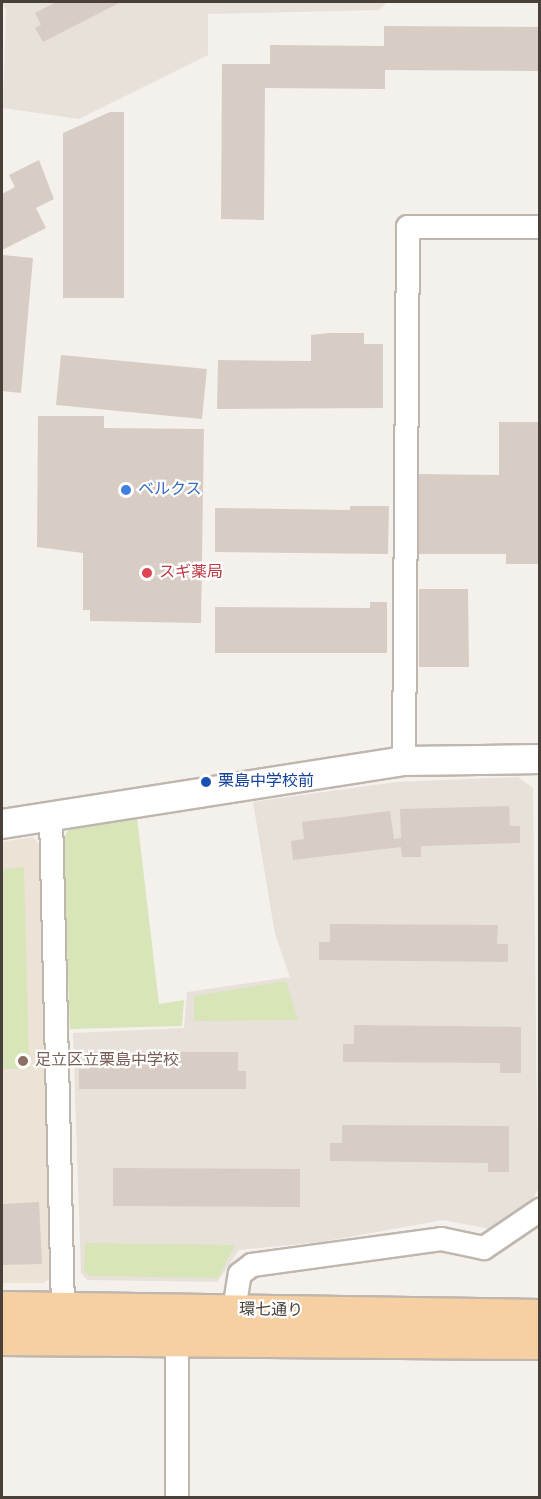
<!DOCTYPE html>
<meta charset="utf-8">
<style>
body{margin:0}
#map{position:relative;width:541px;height:1499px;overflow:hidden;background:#f4f0eb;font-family:Overpass,"Noto Sans JP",sans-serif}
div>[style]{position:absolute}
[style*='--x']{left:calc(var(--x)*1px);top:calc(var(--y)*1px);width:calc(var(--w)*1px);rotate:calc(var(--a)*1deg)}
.residential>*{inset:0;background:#e8e1da}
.education>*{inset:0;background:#ece2d6}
.green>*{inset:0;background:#d8e5b8}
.building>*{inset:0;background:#d8cdc4}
.roads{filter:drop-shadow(2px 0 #bfb6ae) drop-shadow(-2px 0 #bfb6ae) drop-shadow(0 2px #bfb6ae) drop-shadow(0 -2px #bfb6ae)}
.minor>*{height:22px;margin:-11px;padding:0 11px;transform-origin:11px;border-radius:11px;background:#fff}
.tertiary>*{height:28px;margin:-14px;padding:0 14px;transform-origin:14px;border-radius:14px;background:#fff}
.primary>*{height:33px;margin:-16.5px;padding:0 16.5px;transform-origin:16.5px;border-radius:16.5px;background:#f6d0a2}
.dots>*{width:16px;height:16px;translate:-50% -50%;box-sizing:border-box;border:3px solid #fff;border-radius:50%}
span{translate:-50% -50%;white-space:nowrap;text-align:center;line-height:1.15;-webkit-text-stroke:4.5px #fff;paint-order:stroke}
.shop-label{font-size:16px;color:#366cbe}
.left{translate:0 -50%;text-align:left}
.health-label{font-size:16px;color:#be3a42}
.transit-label{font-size:16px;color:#164399}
.education-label{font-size:16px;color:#785e54}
.street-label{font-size:16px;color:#484039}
.frame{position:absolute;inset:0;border:3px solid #484039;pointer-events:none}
</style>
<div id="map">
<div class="residential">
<i style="clip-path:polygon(2px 2px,387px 2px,379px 10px,208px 14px,208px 55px,79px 119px,3px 108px,6px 10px)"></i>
<i style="clip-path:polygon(518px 777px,533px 788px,538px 1189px,532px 1200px,490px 1229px,443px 1220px,321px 1242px,239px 1250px,217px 1282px,87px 1280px,81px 1273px,73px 1033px,184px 1028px,187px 992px,290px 977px,275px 934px,253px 802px,396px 782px)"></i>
</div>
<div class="education">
<i style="clip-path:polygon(33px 837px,39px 844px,50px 1278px,43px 1283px,2px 1283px,2px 842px)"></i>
</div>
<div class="green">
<i style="clip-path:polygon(137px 817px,159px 1004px,184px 1000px,182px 1026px,70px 1029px,63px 838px,70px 828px)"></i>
<i style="clip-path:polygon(24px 867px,29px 1069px,2px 1069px,2px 869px)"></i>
<i style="clip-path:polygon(286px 981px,298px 1020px,194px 1021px,194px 996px)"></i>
<i style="clip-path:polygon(85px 1243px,235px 1245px,218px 1278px,91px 1276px,84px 1272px)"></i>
</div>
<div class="building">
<i style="clip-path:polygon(56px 2px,121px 2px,43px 42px,35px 28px,41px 25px,35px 13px)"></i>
<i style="clip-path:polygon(384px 26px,540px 27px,540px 71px,385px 70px,385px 89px,265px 88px,264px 220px,221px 219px,222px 64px,270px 64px,270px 45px,384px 46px)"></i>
<i style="clip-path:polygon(110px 112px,124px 112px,124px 298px,63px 298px,63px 133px)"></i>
<i style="clip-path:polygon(39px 160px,54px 199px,36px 208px,46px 228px,2px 250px,2px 194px,15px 187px,9px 175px)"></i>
<i style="clip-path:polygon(3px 255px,33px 258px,21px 393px,2px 391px)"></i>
<i style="clip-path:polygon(330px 333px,364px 333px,364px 344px,383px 344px,383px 408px,217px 409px,218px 360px,311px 361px,311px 335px)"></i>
<i style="clip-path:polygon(61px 355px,207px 369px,202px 419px,56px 405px)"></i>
<i style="clip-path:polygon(38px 416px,104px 416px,104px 428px,204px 429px,201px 623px,90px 621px,90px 610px,83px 610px,83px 553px,37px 547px)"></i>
<i style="clip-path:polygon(499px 422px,540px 422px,540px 564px,506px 564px,506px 554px,419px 554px,419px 474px,499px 475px)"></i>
<i style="clip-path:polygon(350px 506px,389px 506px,388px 554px,215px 552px,215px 508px,350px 510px)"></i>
<i style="clip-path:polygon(419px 589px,468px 589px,469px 667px,419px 667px)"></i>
<i style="clip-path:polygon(370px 602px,387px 602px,387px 653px,215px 653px,215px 607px,370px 608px)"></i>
<i style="clip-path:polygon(509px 806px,510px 826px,520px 826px,520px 843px,421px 846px,421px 857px,402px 857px,401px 847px,293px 860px,291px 841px,304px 839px,302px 822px,390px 811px,394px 839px,401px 838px,400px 809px)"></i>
<i style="clip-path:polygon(330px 924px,498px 925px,497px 944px,508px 944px,508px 962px,319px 960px,319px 942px,330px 942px)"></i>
<i style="clip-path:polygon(354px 1025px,521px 1027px,521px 1073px,500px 1073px,500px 1063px,343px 1062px,343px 1044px,354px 1044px)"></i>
<i style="clip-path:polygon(90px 1052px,238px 1052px,238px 1071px,246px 1071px,246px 1089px,79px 1089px,79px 1069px,90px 1069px)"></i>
<i style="clip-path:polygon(342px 1125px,509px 1126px,509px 1172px,488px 1172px,488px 1163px,330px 1161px,330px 1143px,342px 1143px)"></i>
<i style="clip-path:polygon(113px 1168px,300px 1169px,300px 1207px,113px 1206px)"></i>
<i style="clip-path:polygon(39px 1202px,42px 1264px,2px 1265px,2px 1204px)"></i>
</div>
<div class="roads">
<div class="minor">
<i style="--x:404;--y:761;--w:534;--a:-89.57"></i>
<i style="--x:408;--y:227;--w:132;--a:0"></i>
<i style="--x:51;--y:817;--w:491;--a:88.6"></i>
<i style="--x:234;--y:1310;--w:36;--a:-81"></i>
<i style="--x:240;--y:1274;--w:15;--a:-37"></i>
<i style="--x:252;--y:1265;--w:191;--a:-7.8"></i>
<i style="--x:441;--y:1239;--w:44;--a:11.8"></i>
<i style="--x:484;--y:1248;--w:68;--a:-34.2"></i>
<i style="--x:177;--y:1337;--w:161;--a:90"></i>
</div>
<div class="tertiary">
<i style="--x:2;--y:824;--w:407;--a:-8.9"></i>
<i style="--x:404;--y:761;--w:136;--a:-0.8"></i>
</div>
<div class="primary">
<i style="--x:2;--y:1308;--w:538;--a:0.85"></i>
<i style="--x:2;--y:1338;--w:538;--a:0.43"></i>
</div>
</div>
<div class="dots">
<i style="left:126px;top:490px;background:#3f7fe0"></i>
<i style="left:147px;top:573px;background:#e0444e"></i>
<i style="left:206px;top:782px;background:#1a4fb4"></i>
<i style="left:23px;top:1061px;background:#8d6e63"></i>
</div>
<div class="shop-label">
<span class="left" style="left:138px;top:490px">ベルクス</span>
</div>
<div class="health-label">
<span class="left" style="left:159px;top:573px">スギ薬局</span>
</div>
<div class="transit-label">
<span class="left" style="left:218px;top:782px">栗島中学校前</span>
</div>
<div class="education-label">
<span class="left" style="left:35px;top:1061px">足立区立栗島中学校</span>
</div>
<div class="street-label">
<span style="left:271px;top:1311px;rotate:1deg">環七通り</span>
</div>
<div class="frame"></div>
</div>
